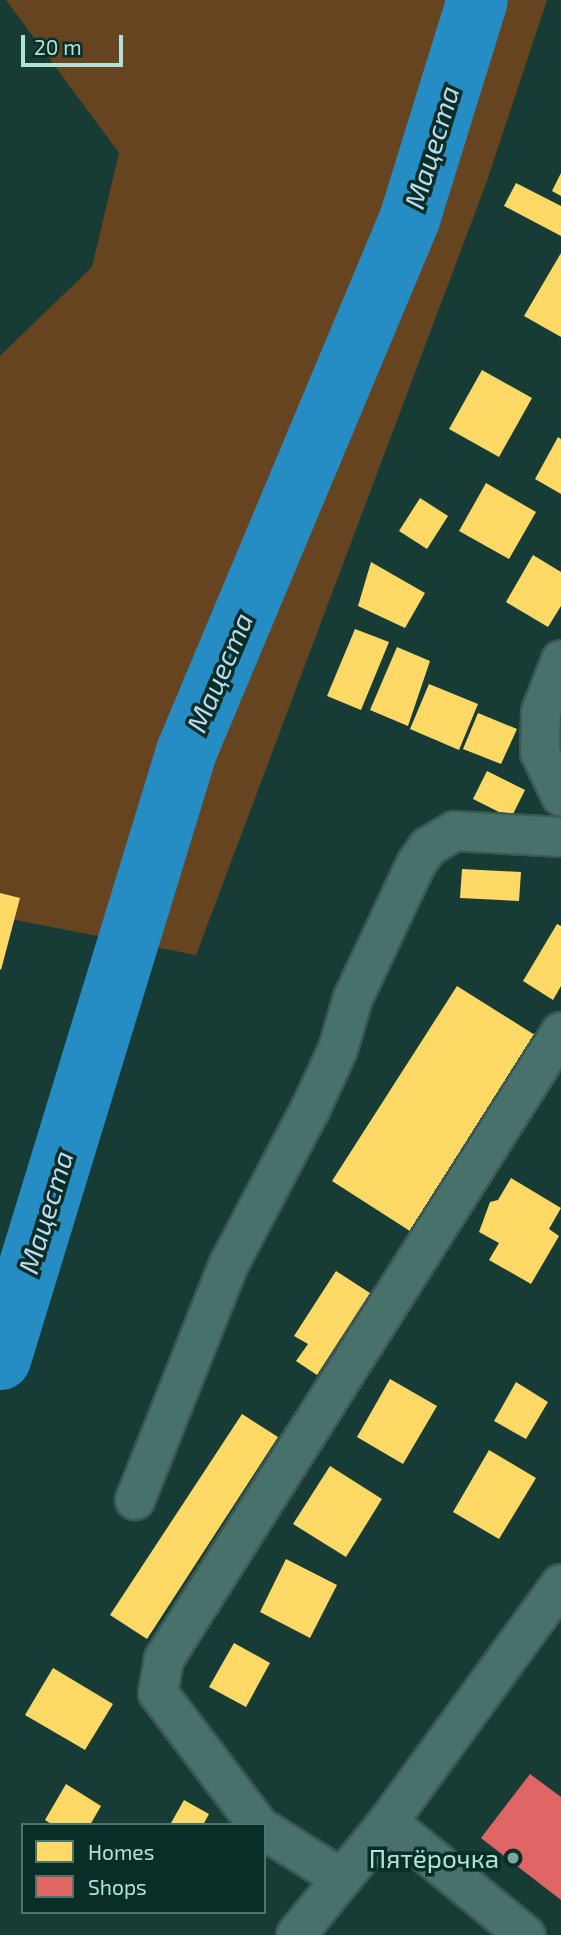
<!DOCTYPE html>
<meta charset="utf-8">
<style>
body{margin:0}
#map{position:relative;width:561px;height:1935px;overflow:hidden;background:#173c36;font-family:"Exo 2",sans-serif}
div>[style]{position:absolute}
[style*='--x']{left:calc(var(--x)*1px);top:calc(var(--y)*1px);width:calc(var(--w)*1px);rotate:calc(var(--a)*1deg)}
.green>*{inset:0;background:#674420}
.homes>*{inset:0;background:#ffd966}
.shops>*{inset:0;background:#e06666}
.river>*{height:61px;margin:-30.5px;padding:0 30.5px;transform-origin:30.5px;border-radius:30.5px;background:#268dc4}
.roads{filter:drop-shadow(2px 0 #3a5953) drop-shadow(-2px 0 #3a5953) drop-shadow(0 2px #3a5953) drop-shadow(0 -2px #3a5953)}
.minor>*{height:38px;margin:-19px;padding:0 19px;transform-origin:19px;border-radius:19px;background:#47716a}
.dots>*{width:19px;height:19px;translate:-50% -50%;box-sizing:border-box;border:4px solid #082e27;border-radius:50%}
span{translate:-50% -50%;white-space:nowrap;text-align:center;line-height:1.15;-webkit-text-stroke:7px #082e27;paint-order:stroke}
.poi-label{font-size:26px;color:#b1e2d6}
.right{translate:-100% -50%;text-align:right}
.water-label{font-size:28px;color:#bed9ec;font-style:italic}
.legend{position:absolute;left:21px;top:1823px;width:245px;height:91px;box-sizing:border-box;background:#082e27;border:2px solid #4c766d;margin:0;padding:9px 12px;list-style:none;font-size:21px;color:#b1e2d6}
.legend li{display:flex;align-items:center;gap:14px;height:35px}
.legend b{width:35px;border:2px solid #4c766d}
.scale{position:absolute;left:21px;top:35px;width:102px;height:32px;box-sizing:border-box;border:4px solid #b1e2d6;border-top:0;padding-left:9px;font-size:21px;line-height:24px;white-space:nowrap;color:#b1e2d6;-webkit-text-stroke:5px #082e27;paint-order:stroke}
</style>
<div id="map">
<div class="green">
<i style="clip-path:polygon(6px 0,547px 0,487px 181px,196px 955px,0 917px,0 356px,92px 267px,119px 153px)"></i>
</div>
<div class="homes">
<i style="clip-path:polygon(561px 173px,561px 196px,552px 191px)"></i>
<i style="clip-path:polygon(516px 183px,561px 206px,561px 236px,504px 206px)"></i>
<i style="clip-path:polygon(561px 253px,561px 337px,524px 316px)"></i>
<i style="clip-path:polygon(482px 370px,532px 398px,499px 457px,449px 429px)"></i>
<i style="clip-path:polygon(558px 437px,561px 439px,561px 494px,535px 479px)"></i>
<i style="clip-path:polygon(486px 483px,536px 512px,509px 559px,459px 531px)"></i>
<i style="clip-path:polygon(420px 498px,448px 516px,427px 549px,399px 531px)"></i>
<i style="clip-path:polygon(533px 555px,561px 572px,561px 606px,548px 627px,506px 602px)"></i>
<i style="clip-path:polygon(371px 562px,425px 593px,405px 628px,358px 606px)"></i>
<i style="clip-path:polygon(355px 629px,389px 642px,361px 710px,327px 696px)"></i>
<i style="clip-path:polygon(397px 647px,430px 661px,408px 726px,370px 710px)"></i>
<i style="clip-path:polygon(429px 684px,478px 704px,459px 750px,410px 729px)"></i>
<i style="clip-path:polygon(478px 713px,517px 729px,501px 764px,463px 749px)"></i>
<i style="clip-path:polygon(487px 771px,525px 790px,511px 818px,473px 799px)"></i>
<i style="clip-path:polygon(462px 869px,521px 872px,519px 901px,460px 898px)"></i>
<i style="clip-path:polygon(0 893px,20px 898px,1px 970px,0 969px)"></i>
<i style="clip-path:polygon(557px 924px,561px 926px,561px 986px,553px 1000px,523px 981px)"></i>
<i style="clip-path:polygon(457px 986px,538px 1037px,413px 1233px,332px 1181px)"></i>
<i style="clip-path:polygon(511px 1178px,561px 1208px,549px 1229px,559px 1236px,531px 1284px,489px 1260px,499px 1243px,479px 1232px,490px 1202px,498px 1200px)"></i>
<i style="clip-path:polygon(336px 1271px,370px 1293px,317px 1375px,296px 1361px,308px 1344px,294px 1336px)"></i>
<i style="clip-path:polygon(390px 1379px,437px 1406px,403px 1464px,357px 1437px)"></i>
<i style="clip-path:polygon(516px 1382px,548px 1402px,526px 1439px,494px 1421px)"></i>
<i style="clip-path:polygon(242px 1414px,278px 1437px,147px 1639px,110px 1615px)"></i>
<i style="clip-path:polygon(489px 1450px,536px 1478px,499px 1539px,453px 1512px)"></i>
<i style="clip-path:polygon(330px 1466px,382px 1499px,346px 1557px,293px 1524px)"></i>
<i style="clip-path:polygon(286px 1559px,337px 1585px,310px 1638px,260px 1612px)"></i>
<i style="clip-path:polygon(234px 1643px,270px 1663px,246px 1707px,209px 1687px)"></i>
<i style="clip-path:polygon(53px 1668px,113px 1704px,85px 1750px,25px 1715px)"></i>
<i style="clip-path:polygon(66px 1784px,101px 1806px,90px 1825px,53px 1825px,45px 1820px)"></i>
<i style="clip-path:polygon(184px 1800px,209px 1814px,203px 1825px,171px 1823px)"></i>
</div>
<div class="shops">
<i style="clip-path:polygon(530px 1774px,561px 1797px,561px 1900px,481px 1838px)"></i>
</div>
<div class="river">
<i style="--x:0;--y:1359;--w:636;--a:-72.99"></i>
<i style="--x:186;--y:751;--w:577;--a:-67.26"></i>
<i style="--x:409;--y:219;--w:229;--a:-72.8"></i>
</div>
<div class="roads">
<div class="minor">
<i style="--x:561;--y:660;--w:56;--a:111"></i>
<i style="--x:541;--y:712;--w:40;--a:91.4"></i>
<i style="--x:540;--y:752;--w:49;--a:64.5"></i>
<i style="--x:135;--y:1500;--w:254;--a:-68.3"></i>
<i style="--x:229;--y:1264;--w:174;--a:-62.3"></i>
<i style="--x:310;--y:1110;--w:67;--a:-65.3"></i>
<i style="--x:338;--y:1049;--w:53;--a:-73.6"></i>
<i style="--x:353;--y:998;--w:148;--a:-64.8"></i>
<i style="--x:416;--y:864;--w:21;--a:-55"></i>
<i style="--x:428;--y:847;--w:31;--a:-31"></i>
<i style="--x:455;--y:831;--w:106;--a:3.2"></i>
<i style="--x:388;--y:1822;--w:178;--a:39.5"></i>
<i style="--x:258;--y:1825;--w:166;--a:-127.1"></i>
<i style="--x:158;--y:1693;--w:35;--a:-80"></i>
<i style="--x:164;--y:1659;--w:742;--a:-57.66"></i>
<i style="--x:264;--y:1830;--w:91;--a:31.9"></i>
<i style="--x:296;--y:1935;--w:146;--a:-50.8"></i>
<i style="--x:388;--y:1822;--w:294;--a:-54"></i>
</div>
</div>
<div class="dots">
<i style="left:513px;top:1858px;background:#7ba89e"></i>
</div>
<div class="poi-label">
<span class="right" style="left:499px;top:1858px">Пятёрочка</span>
</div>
<div class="water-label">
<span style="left:431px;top:147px;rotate:-73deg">Мацеста</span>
<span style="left:219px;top:672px;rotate:-67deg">Мацеста</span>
<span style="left:45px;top:1212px;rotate:-73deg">Мацеста</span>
</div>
<ul class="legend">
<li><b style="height:19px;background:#ffd966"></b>Homes</li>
<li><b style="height:19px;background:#e06666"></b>Shops</li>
</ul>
<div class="scale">20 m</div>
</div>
